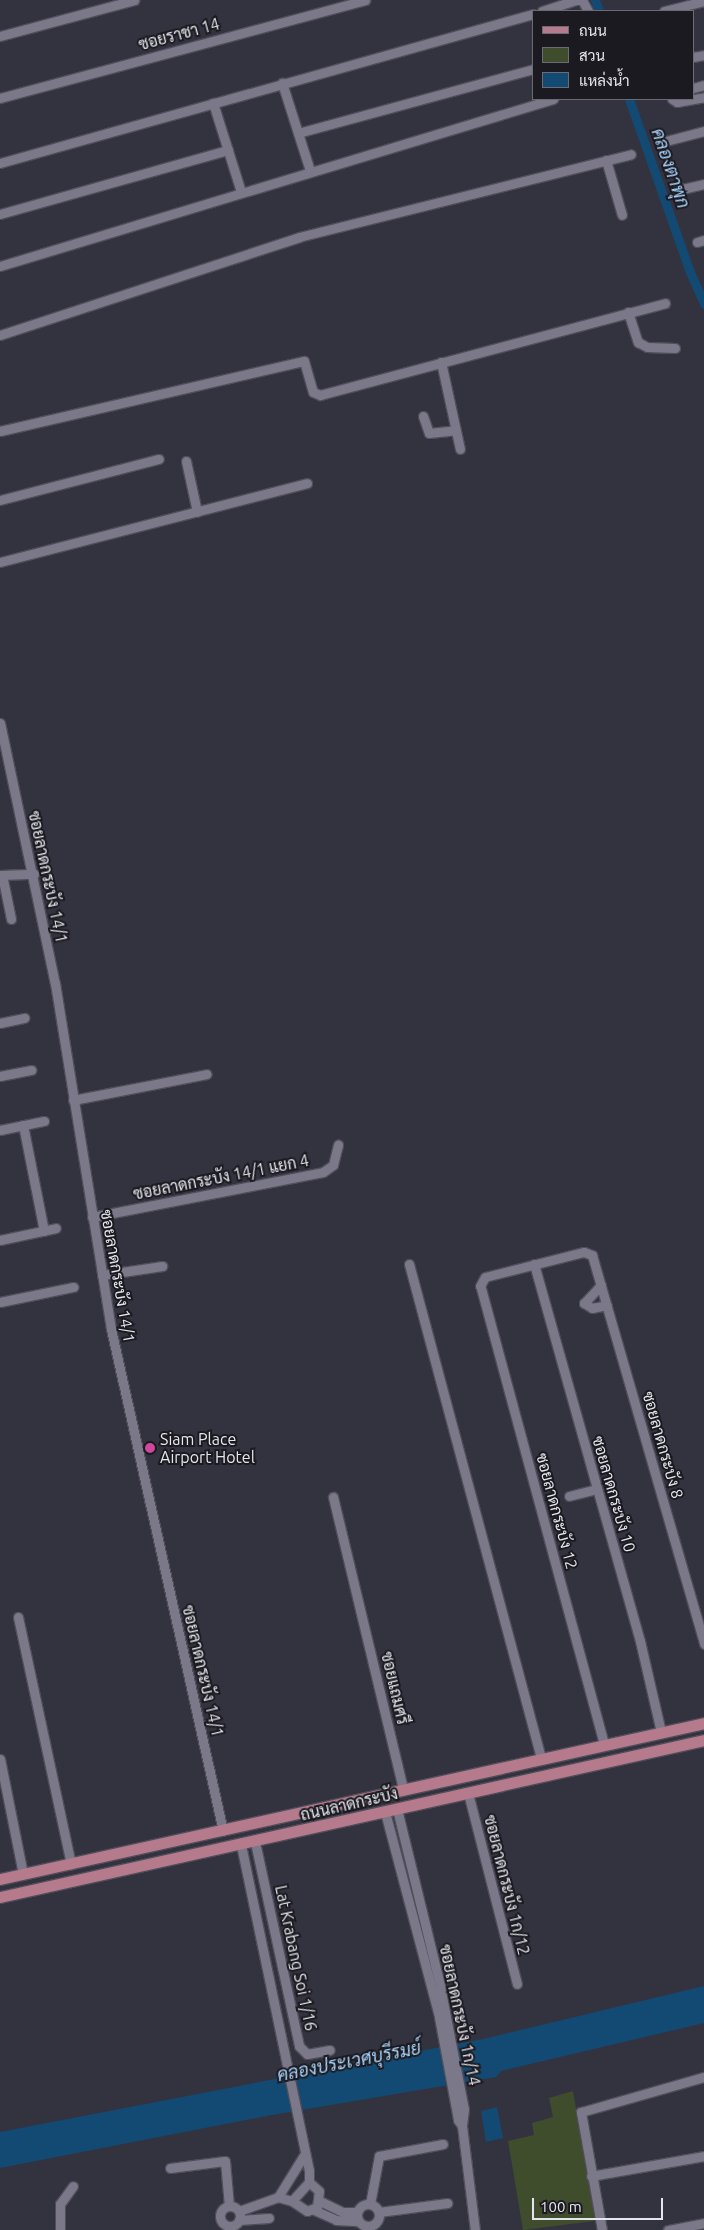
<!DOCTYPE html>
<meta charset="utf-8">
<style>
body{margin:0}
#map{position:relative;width:704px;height:2230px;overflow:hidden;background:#33323f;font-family:Ubuntu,Sarabun,sans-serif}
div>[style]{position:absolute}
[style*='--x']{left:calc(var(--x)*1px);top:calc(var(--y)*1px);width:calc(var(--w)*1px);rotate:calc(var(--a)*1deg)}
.green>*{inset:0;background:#3f4d2c}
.water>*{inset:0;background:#134a73}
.canal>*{height:9px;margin:-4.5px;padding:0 4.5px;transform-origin:4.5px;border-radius:4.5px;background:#134a73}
.roads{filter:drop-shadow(1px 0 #504e5a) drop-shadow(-1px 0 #504e5a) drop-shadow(0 1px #504e5a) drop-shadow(0 -1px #504e5a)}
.minor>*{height:9px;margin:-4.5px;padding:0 4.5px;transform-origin:4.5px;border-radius:4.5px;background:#7b7989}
.minor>.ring{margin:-4.5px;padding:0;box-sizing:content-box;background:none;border:9px solid #7b7989;border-radius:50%}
.major>*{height:11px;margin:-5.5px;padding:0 5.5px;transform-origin:5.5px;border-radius:5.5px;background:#b57a8b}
.dots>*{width:14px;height:14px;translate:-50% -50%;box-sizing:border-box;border:2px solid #1b1a20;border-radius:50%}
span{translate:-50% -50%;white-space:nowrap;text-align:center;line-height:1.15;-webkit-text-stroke:4px #1b1a20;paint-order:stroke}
.street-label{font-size:16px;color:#e5e5ee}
.poi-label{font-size:16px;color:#e5e5ee}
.left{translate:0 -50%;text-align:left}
.water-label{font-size:18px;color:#a8d3fa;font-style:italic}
.legend{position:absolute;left:532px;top:10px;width:162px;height:90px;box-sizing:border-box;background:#1b1a20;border:1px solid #6c6b72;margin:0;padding:6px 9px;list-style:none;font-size:15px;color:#e5e5ee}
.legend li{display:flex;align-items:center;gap:10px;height:25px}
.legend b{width:25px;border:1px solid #6c6b72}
.scale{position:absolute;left:532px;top:2198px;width:131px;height:22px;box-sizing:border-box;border:2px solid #e5e5ee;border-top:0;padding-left:6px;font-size:15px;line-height:18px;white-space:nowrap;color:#e5e5ee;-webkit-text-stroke:4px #1b1a20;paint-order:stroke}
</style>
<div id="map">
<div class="green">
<i style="clip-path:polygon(573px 2091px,595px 2221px,523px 2230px,508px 2141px,534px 2135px,532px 2123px,553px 2117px,549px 2098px)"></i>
</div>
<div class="water">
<i style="clip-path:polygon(704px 1986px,704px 2023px,501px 2071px,496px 2077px,272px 2115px,0 2168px,0 2132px,483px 2039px)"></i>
<i style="clip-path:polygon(497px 2107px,503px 2138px,486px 2142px,481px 2111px)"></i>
</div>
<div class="canal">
<i style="--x:595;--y:0;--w:12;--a:70"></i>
<i style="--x:629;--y:99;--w:183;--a:70.6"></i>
<i style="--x:690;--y:272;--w:35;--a:66"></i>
</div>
<div class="roads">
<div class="minor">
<i style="--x:542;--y:11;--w:36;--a:-18"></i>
<i style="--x:576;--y:0;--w:6;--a:0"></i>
<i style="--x:582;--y:0;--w:13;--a:61"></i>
<i style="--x:664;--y:11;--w:41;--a:-14"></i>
<i style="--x:0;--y:36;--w:139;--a:-15"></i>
<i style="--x:693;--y:57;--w:11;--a:-10"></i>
<i style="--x:282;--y:83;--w:92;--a:72.3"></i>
<i style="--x:693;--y:88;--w:11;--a:-15"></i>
<i style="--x:0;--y:98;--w:378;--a:-15"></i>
<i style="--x:672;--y:99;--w:6;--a:31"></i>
<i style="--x:677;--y:102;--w:27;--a:-10"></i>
<i style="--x:213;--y:103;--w:93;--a:72.5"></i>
<i style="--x:298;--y:133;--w:244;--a:-15.2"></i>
<i style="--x:662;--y:142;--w:43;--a:-14.7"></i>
<i style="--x:606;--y:160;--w:57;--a:73.8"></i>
<i style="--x:0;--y:163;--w:553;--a:-15.62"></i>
<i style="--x:678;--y:190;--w:27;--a:-13"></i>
<i style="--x:0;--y:214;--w:237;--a:-15.7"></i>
<i style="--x:697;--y:242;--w:7;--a:-16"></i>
<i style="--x:0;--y:266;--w:578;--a:-16.8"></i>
<i style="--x:628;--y:312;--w:32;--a:72"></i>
<i style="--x:638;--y:342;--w:10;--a:29"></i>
<i style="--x:647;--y:347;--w:28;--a:2"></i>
<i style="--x:0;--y:335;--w:315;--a:-18.1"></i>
<i style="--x:299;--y:237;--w:342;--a:-14"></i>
<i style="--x:441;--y:362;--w:89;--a:77.7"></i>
<i style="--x:423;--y:416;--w:18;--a:71"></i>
<i style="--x:429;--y:433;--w:27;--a:-6"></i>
<i style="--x:0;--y:431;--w:312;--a:-13"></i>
<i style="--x:304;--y:361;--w:32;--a:74"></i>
<i style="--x:313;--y:392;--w:8;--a:23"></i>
<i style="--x:320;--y:395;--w:357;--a:-14.9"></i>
<i style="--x:186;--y:461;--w:52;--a:77.8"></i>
<i style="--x:0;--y:500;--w:164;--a:-14.5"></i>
<i style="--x:0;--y:562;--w:317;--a:-14.4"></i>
<i style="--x:0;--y:723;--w:266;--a:78.1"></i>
<i style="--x:55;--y:983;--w:351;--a:80.8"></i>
<i style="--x:111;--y:1329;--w:514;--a:77.42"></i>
<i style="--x:0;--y:875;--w:34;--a:-2"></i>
<i style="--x:2;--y:875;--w:45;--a:78.4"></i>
<i style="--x:0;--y:1023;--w:25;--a:-12"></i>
<i style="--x:0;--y:1076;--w:32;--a:-11"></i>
<i style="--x:73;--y:1100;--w:136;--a:-11"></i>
<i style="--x:23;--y:1125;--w:108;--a:78.8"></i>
<i style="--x:0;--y:1130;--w:45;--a:-11.6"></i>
<i style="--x:92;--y:1217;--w:235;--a:-11"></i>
<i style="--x:323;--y:1172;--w:12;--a:-35"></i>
<i style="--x:333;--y:1165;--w:21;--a:-76"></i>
<i style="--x:0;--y:1240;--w:57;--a:-12.1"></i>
<i style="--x:409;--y:1264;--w:511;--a:75.04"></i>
<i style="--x:534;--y:1264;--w:392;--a:74.3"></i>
<i style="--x:640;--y:1641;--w:93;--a:77"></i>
<i style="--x:102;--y:1275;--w:61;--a:-8.5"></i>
<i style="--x:601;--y:1285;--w:25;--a:133"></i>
<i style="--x:584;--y:1303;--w:9;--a:32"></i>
<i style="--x:592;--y:1308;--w:15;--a:-11"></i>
<i style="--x:0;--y:1302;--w:75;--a:-11.6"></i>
<i style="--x:569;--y:1496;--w:29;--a:-14"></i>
<i style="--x:333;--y:1497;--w:300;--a:76.5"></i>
<i style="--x:18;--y:1617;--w:253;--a:77.9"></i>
<i style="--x:604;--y:1744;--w:474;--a:-105.1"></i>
<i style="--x:480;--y:1286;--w:10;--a:-61"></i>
<i style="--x:485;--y:1277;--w:102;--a:-14.2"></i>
<i style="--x:584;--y:1252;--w:9;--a:21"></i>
<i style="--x:592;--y:1255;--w:405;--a:73.9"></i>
<i style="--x:0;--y:1759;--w:117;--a:78.7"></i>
<i style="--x:468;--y:1793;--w:197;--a:75.6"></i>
<i style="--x:397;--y:1809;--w:182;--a:76.3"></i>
<i style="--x:440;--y:1986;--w:125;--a:79"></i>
<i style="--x:464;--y:2109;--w:17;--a:97"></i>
<i style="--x:462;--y:2126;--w:105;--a:82.9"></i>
<i style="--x:385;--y:1812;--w:212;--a:75.2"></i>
<i style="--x:439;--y:2017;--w:105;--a:79.5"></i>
<i style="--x:458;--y:2120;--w:7;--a:56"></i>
<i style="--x:255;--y:1842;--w:209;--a:77.8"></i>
<i style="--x:299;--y:2046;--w:11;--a:45"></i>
<i style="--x:307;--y:2054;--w:23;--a:-10"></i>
<i style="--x:241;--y:1845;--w:333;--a:78.2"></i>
<i style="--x:309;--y:2171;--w:11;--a:90"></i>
<i style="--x:309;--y:2182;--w:25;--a:132"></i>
<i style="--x:292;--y:2201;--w:15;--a:-164"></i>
<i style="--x:170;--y:2168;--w:55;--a:-7.3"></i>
<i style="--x:225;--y:2161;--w:45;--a:84.9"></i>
<i style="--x:591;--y:2176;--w:115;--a:-10"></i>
<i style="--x:292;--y:2201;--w:18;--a:34"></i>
<i style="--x:307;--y:2211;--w:11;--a:-22"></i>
<i style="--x:317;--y:2207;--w:16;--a:-83"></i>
<i style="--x:319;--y:2191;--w:13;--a:-138"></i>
<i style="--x:320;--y:2201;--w:25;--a:26"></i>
<i style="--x:343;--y:2212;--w:14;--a:0"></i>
<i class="ring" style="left:357px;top:2204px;width:13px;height:13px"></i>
<i style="--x:370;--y:2204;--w:49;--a:-79.4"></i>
<i style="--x:379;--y:2156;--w:65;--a:-10.6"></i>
<i class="ring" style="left:220px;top:2206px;width:11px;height:11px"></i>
<i style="--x:314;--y:2210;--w:24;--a:24"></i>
<i style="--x:336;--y:2220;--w:22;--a:3"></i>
<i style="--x:239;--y:2211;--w:41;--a:-19.7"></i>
<i style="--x:278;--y:2197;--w:49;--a:-58.2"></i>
<i style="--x:379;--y:2212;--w:69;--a:-7.5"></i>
<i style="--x:239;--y:2220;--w:30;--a:-4"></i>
<i style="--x:60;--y:2230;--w:26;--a:-90"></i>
<i style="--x:60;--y:2204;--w:22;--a:-54"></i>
<i style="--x:602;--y:2230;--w:120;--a:-100.1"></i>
<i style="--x:581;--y:2112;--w:128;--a:-15.9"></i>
<i style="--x:668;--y:2230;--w:37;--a:-11"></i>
</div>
<div class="major">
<i style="--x:0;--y:1879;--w:721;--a:-12.49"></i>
<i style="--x:0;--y:1897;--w:721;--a:-12.57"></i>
</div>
</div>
<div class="dots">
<i style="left:150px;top:1448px;background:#d1479c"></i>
</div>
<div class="street-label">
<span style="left:179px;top:34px;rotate:-15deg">ซอยราชา 14</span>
<span style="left:48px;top:877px;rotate:78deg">ซอยลาดกระบัง 14/1</span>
<span style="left:221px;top:1177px;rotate:-11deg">ซอยลาดกระบัง 14/1 แยก 4</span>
<span style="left:118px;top:1276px;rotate:80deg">ซอยลาดกระบัง 14/1</span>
<span style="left:663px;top:1445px;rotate:74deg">ซอยลาดกระบัง 8</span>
<span style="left:614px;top:1494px;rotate:74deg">ซอยลาดกระบัง 10</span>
<span style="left:557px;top:1511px;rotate:75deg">ซอยลาดกระบัง 12</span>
<span style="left:203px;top:1671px;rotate:77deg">ซอยลาดกระบัง 14/1</span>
<span style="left:395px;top:1688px;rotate:77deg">ซอยแถมศรี</span>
<span style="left:349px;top:1804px;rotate:-13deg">ถนนลาดกระบัง</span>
<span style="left:507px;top:1885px;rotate:76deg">ซอยลาดกระบัง 1ก/12</span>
<span style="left:296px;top:1958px;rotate:78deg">Lat Krabang Soi 1/16</span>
<span style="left:460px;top:2015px;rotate:78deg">ซอยลาดกระบัง 1ก/14</span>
</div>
<div class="poi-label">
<span class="left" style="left:160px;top:1448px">Siam Place<br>Airport Hotel</span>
</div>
<div class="water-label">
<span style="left:671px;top:168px;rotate:71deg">คลองตาพุก</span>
<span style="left:349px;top:2061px;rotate:-11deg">คลองประเวศบุรีรมย์</span>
</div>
<ul class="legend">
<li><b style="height:6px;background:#b57a8b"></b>ถนน</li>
<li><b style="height:14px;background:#3f4d2c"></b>สวน</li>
<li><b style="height:14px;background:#134a73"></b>แหล่งน้ำ</li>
</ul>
<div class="scale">100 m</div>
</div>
